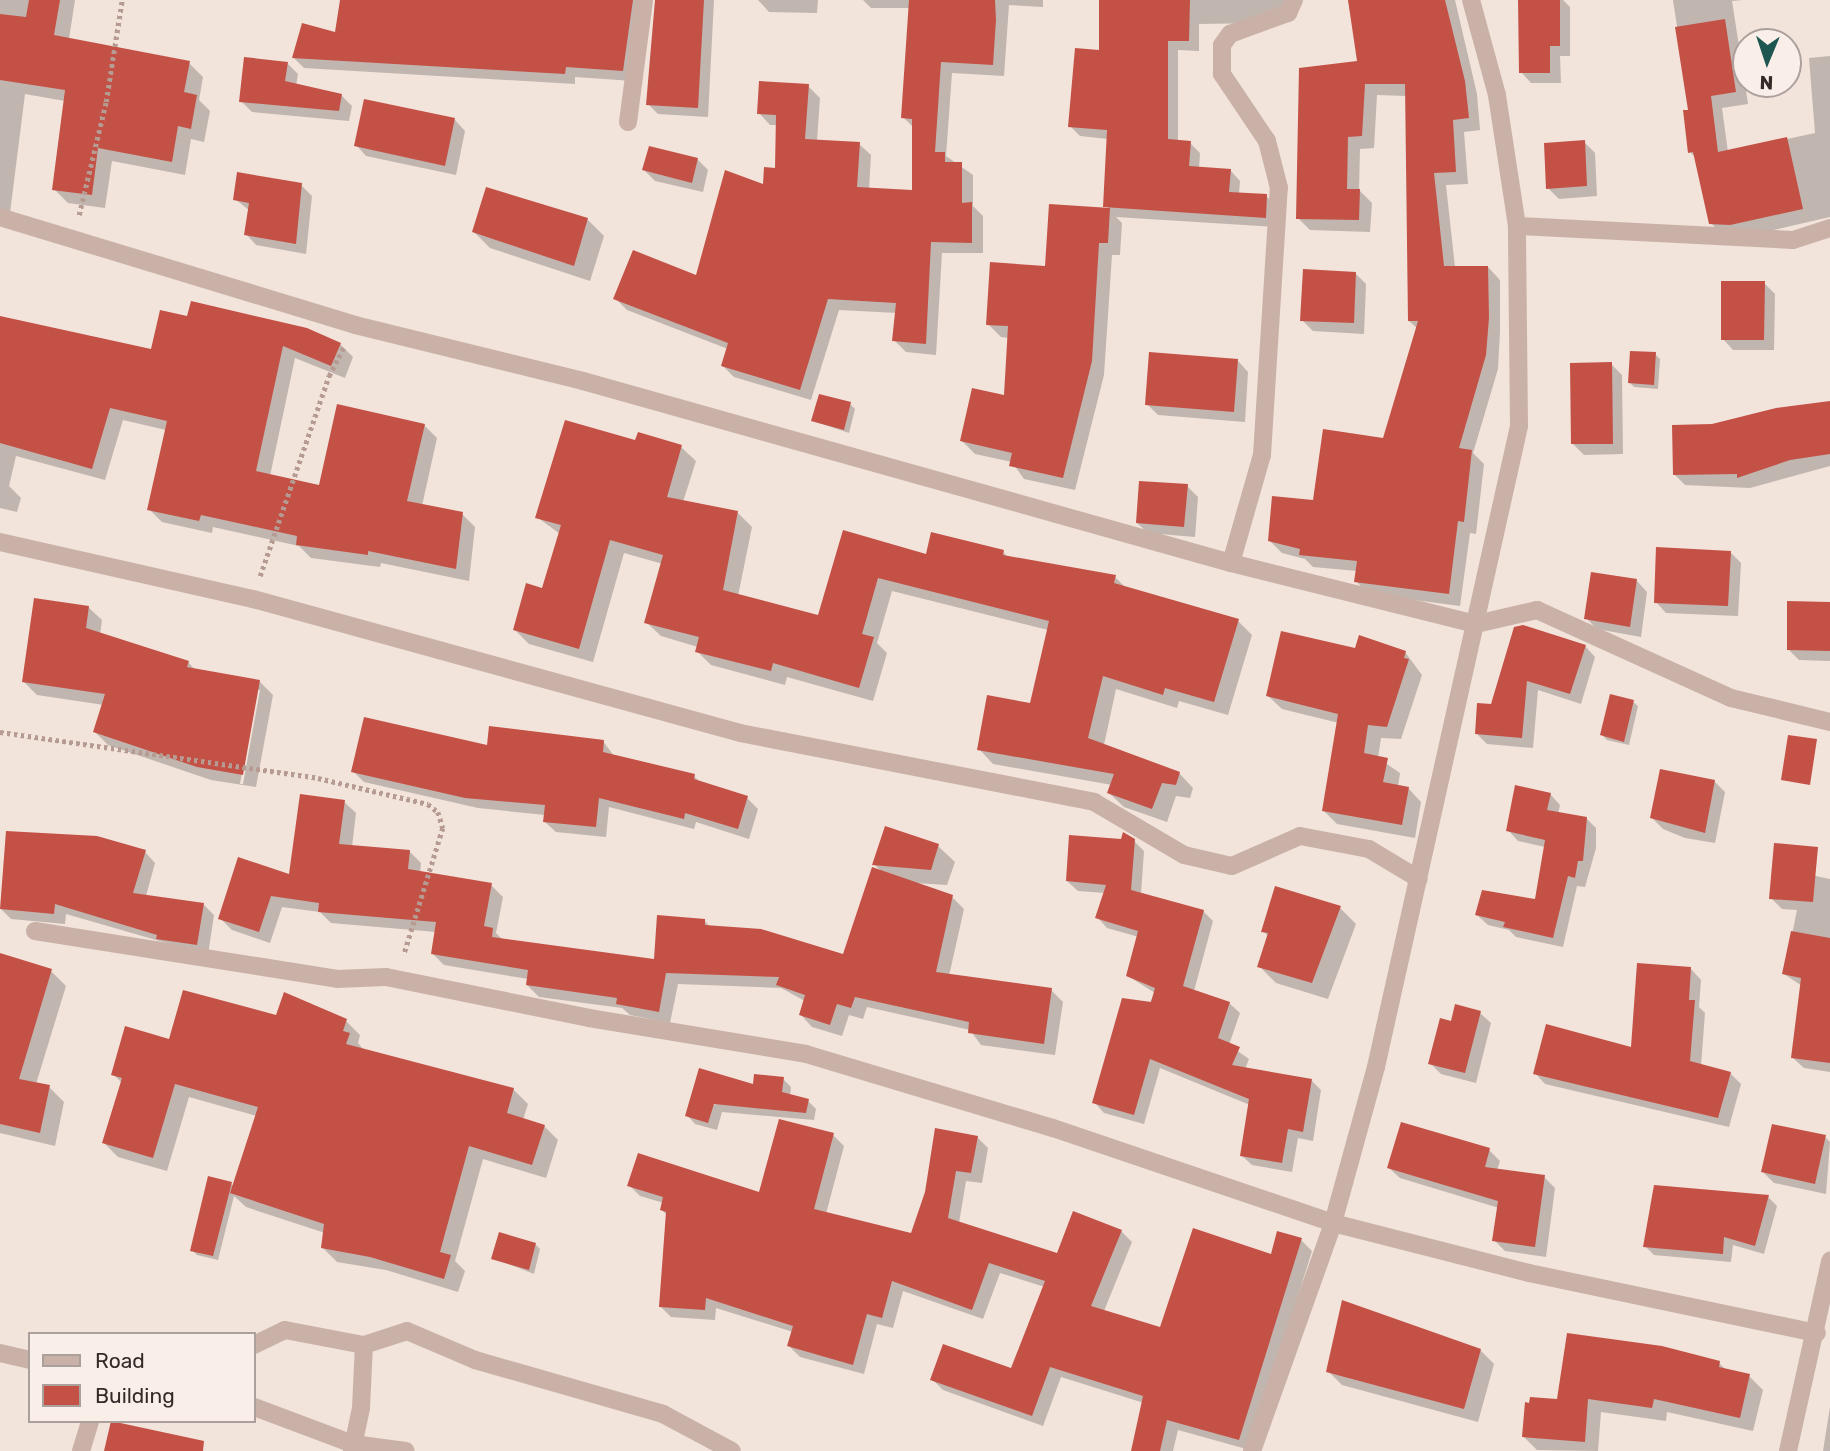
<!DOCTYPE html>
<style>
body{margin:0}
#map{position:relative;width:1830px;height:1451px;overflow:hidden;background:#f2e3db;font-family:Rubik,sans-serif}
div>[style]{position:absolute}
[style*='--x']{left:calc(var(--x)*1px);top:calc(var(--y)*1px);width:calc(var(--w)*1px);rotate:calc(var(--a)*1deg)}
.shadow>*{inset:0;background:#0003}
.building>*{inset:0;background:#c45146}
.path>*{height:4.5px;margin-top:-2.25px;transform-origin:0;background:repeating-linear-gradient(90deg,#b59b92 0 3.5px,transparent 0 7px)}
.street>*{height:18px;margin:-9px;padding:0 9px;transform-origin:9px;border-radius:9px;background:#cab1a7}
span{translate:-50% -50%;white-space:nowrap;text-align:center;line-height:1.15;-webkit-text-stroke:5px #f9eee8;paint-order:stroke}
.legend{position:absolute;left:28px;top:1332px;width:228px;height:91px;box-sizing:border-box;background:#f9eee8;border:2px solid #aba09b;margin:0;padding:9px 12px;list-style:none;font-size:21px;color:#362a28}
.legend li{display:flex;align-items:center;gap:14px;height:35px}
.legend b{width:35px;border:2px solid #aba09b}
.north{position:absolute;left:1732px;top:28px;width:70px;height:70px;box-sizing:border-box;background:#f9eee8;border:2px solid #aba09b;border-radius:50%;rotate:182deg;font-size:19px;font-weight:700;line-height:28px;text-align:center;color:#362a28}
.north::after{content:'';display:block;margin:auto;width:24px;height:32px;background:#1e5752;clip-path:polygon(50% 0,100% 100%,50% 72%,0 100%)}
</style>
<div id="map">
<div class="shadow">
<i style="clip-path:polygon(0 0,75px 0,69px 39px,189px 63px,203px 77px,199px 100px,210px 111px,204px 142px,191px 139px,185px 175px,112px 161px,105px 208px,68px 203px,54px 189px,65px 101px,25px 94px,10px 213px,0 211px)"></i>
<i style="clip-path:polygon(341px 0,653px 0,642px 9px,633px 81px,575px 77px,575px 84px,304px 68px,294px 58px,336px 34px)"></i>
<i style="clip-path:polygon(657px 0,714px 0,708px 117px,658px 114px,648px 104px)"></i>
<i style="clip-path:polygon(758px 0,818px 0,817px 13px,769px 12px)"></i>
<i style="clip-path:polygon(863px 0,1043px 0,1043px 7px,1009px 5px,1004px 76px,952px 73px,946px 156px,973px 175px,973px 206px,983px 216px,983px 253px,942px 253px,936px 355px,906px 352px,894px 340px,897px 313px,839px 310px,811px 400px,734px 377px,723px 366px,728px 349px,627px 310px,615px 298px,697px 277px,776px 170px,778px 125px,770px 125px,759px 113px,808px 86px,820px 98px,817px 141px,859px 144px,871px 155px,869px 190px,913px 192px,914px 128px,903px 117px,910px 8px,871px 8px)"></i>
<i style="clip-path:polygon(1101px 0,1289px 0,1265px 23px,1199px 24px,1199px 51px,1178px 50px,1178px 142px,1190px 143px,1200px 153px,1199px 169px,1230px 170px,1240px 181px,1239px 194px,1266px 196px,1277px 206px,1275px 227px,1116px 217px,1122px 223px,1120px 255px,1112px 255px,1104px 375px,1075px 490px,1024px 479px,1012px 462px,975px 454px,962px 441px,1006px 397px,1009px 338px,1001px 337px,988px 324px,1108px 210px,1108px 139px,1080px 136px,1070px 126px,1101px 52px)"></i>
<i style="clip-path:polygon(1348px 0,1455px 0,1477px 94px,1480px 130px,1464px 132px,1468px 184px,1446px 185px,1455px 267px,1488px 267px,1500px 280px,1500px 332px,1498px 369px,1473px 453px,1484px 464px,1476px 534px,1470px 533px,1460px 606px,1368px 594px,1356px 581px,1357px 571px,1313px 567px,1305px 559px,1282px 553px,1270px 541px,1384px 440px,1418px 329px,1409px 321px,1406px 96px,1377px 95px,1374px 148px,1360px 149px,1359px 190px,1372px 203px,1370px 232px,1310px 230px,1298px 218px,1359px 62px)"></i>
<i style="clip-path:polygon(1520px 0,1563px 0,1570px 7px,1570px 56px,1560px 56px,1561px 83px,1531px 83px,1521px 72px)"></i>
<i style="clip-path:polygon(1673px 0,1743px 0,1732px 1px,1748px 104px,1722px 108px,1728px 152px,1815px 133px,1809px 58px,1830px 56px,1830px 217px,1743px 237px,1723px 236px,1711px 223px,1696px 158px,1690px 152px,1690px 111px)"></i>
<i style="clip-path:polygon(287px 63px,298px 74px,296px 86px,341px 95px,352px 106px,349px 121px,252px 112px,241px 101px)"></i>
<i style="clip-path:polygon(366px 101px,455px 120px,465px 131px,456px 175px,366px 156px,356px 145px)"></i>
<i style="clip-path:polygon(1584px 142px,1595px 153px,1597px 196px,1559px 199px,1548px 188px)"></i>
<i style="clip-path:polygon(697px 159px,708px 170px,703px 192px,655px 181px,644px 170px)"></i>
<i style="clip-path:polygon(301px 185px,312px 196px,306px 254px,256px 245px,246px 234px,250px 211px,235px 199px)"></i>
<i style="clip-path:polygon(587px 219px,604px 236px,590px 281px,490px 248px,474px 232px)"></i>
<i style="clip-path:polygon(1355px 273px,1366px 284px,1364px 334px,1313px 331px,1302px 320px)"></i>
<i style="clip-path:polygon(1764px 283px,1775px 294px,1774px 350px,1733px 350px,1723px 339px)"></i>
<i style="clip-path:polygon(161px 312px,340px 344px,353px 357px,345px 378px,295px 358px,270px 476px,320px 487px,424px 425px,437px 438px,422px 506px,462px 514px,475px 527px,469px 581px,381px 563px,380px 567px,311px 558px,299px 546px,213px 527px,212px 533px,162px 522px,149px 509px,166px 430px,123px 420px,105px 480px,16px 456px,9px 486px,21px 498px,17px 512px,0 508px,0 318px,152px 352px)"></i>
<i style="clip-path:polygon(1655px 354px,1660px 359px,1658px 389px,1634px 387px,1629px 382px)"></i>
<i style="clip-path:polygon(1238px 361px,1248px 372px,1245px 422px,1158px 415px,1147px 404px)"></i>
<i style="clip-path:polygon(1611px 364px,1622px 375px,1623px 454px,1584px 455px,1573px 444px)"></i>
<i style="clip-path:polygon(850px 404px,855px 409px,849px 433px,813px 421px)"></i>
<i style="clip-path:polygon(1830px 404px,1830px 466px,1750px 488px,1685px 485px,1674px 474px,1712px 426px)"></i>
<i style="clip-path:polygon(637px 442px,681px 447px,696px 461px,683px 502px,738px 513px,752px 527px,738px 596px,819px 617px,844px 532px,927px 556px,1003px 552px,1009px 558px,1115px 577px,1126px 588px,1238px 621px,1252px 635px,1228px 715px,1179px 701px,1177px 708px,1116px 689px,1104px 745px,1179px 773px,1193px 788px,1190px 798px,1176px 796px,1167px 822px,1124px 807px,1109px 793px,1112px 785px,993px 764px,979px 749px,1031px 705px,1048px 630px,892px 591px,877px 643px,887px 653px,873px 701px,787px 677px,785px 685px,711px 665px,697px 651px,698px 647px,661px 636px,646px 622px,663px 564px,624px 553px,593px 662px,529px 644px,515px 630px,543px 590px,560px 534px,537px 517px)"></i>
<i style="clip-path:polygon(1187px 486px,1198px 497px,1195px 537px,1148px 533px,1137px 523px)"></i>
<i style="clip-path:polygon(1730px 552px,1741px 563px,1738px 616px,1666px 613px,1656px 602px)"></i>
<i style="clip-path:polygon(1637px 581px,1647px 592px,1641px 637px,1597px 629px,1586px 618px)"></i>
<i style="clip-path:polygon(1830px 603px,1830px 661px,1799px 660px,1788px 649px)"></i>
<i style="clip-path:polygon(evenodd,88px 607px,102px 620px,100px 635px,188px 662px,196px 671px,260px 682px,273px 695px,256px 787px,211px 780px,108px 745px,95px 732px,104px 705px,37px 695px,24px 682px,88px 607px,257px 690px,260px 690px,243px 784px,240px 784px,257px 690px)"></i>
<i style="clip-path:polygon(1515px 628px,1585px 646px,1595px 657px,1581px 704px,1538px 690px,1533px 748px,1487px 744px,1476px 733px,1492px 706px)"></i>
<i style="clip-path:polygon(1356px 650px,1405px 652px,1422px 675px,1401px 739px,1381px 738px,1378px 758px,1400px 773px,1398px 787px,1408px 788px,1421px 802px,1415px 838px,1337px 824px,1324px 811px,1339px 723px,1282px 709px,1268px 696px)"></i>
<i style="clip-path:polygon(1633px 702px,1638px 706px,1629px 745px,1607px 740px,1602px 735px)"></i>
<i style="clip-path:polygon(603px 741px,614px 756px,694px 776px,701px 783px,747px 798px,758px 809px,749px 839px,696px 822px,694px 829px,609px 807px,606px 837px,556px 832px,545px 822px,545px 815px,478px 808px,364px 782px,353px 771px,489px 747px)"></i>
<i style="clip-path:polygon(1714px 781px,1725px 792px,1715px 843px,1685px 838px,1663px 829px,1652px 818px)"></i>
<i style="clip-path:polygon(1550px 794px,1560px 805px,1558px 814px,1586px 818px,1596px 828px,1596px 848px,1585px 887px,1577px 886px,1563px 947px,1516px 937px,1509px 930px,1488px 925px,1477px 915px,1536px 901px,1545px 847px,1518px 841px,1508px 830px)"></i>
<i style="clip-path:polygon(344px 802px,356px 813px,352px 847px,409px 851px,421px 863px,420px 873px,491px 885px,503px 897px,496px 933px,503px 940px,655px 961px,705px 921px,711px 928px,844px 956px,883px 873px,874px 864px,938px 846px,955px 862px,947px 885px,915px 883px,952px 897px,964px 909px,949px 976px,1051px 990px,1063px 1002px,1055px 1055px,981px 1045px,970px 1030px,867px 1007px,863px 1019px,849px 1015px,842px 1036px,812px 1027px,801px 1015px,805px 1001px,781px 988px,678px 984px,670px 1023px,630px 1015px,622px 1008px,539px 997px,527px 985px,528px 979px,444px 965px,432px 953px,436px 932px,331px 923px,320px 912px,282px 907px,270px 943px,232px 930px,220px 918px,290px 877px)"></i>
<i style="clip-path:polygon(1134px 841px,1144px 851px,1141px 894px,1203px 911px,1213px 921px,1194px 991px,1229px 1003px,1240px 1013px,1229px 1045px,1249px 1059px,1245px 1069px,1311px 1080px,1321px 1090px,1313px 1141px,1298px 1138px,1292px 1172px,1252px 1165px,1241px 1155px,1250px 1105px,1160px 1068px,1144px 1124px,1104px 1113px,1094px 1102px,1155px 993px,1128px 976px,1139px 937px,1107px 928px,1097px 917px,1105px 893px,1078px 891px,1067px 881px)"></i>
<i style="clip-path:polygon(145px 852px,155px 863px,146px 896px,203px 904px,214px 915px,208px 955px,66px 914px,65px 924px,11px 919px,0 908px)"></i>
<i style="clip-path:polygon(1811px 875px,1830px 879px,1830px 1072px,1804px 1068px,1793px 1058px,1802px 986px,1784px 974px,1797px 910px,1782px 909px,1771px 898px)"></i>
<i style="clip-path:polygon(1340px 908px,1356px 924px,1328px 999px,1276px 983px,1259px 966px,1269px 937px,1263px 931px)"></i>
<i style="clip-path:polygon(0 955px,51px 971px,66px 986px,36px 1084px,49px 1087px,64px 1102px,55px 1146px,0 1133px)"></i>
<i style="clip-path:polygon(1691px 969px,1701px 980px,1699px 1007px,1705px 1013px,1701px 1066px,1730px 1073px,1741px 1084px,1729px 1127px,1545px 1084px,1535px 1073px,1633px 1049px)"></i>
<i style="clip-path:polygon(1480px 1013px,1491px 1023px,1476px 1083px,1441px 1074px,1430px 1063px,1452px 1023px)"></i>
<i style="clip-path:polygon(277px 1018px,346px 1021px,360px 1035px,358px 1043px,363px 1049px,513px 1089px,528px 1104px,523px 1120px,544px 1126px,558px 1140px,546px 1178px,483px 1159px,455px 1261px,465px 1271px,458px 1292px,386px 1270px,337px 1262px,322px 1247px,325px 1233px,246px 1207px,234px 1196px,218px 1260px,197px 1255px,192px 1250px,231px 1184px,234px 1186px,257px 1116px,189px 1097px,167px 1171px,118px 1157px,104px 1143px,122px 1083px,113px 1074px,171px 1041px)"></i>
<i style="clip-path:polygon(783px 1079px,791px 1087px,790px 1096px,808px 1101px,816px 1109px,814px 1120px,722px 1112px,717px 1130px,695px 1124px,687px 1115px)"></i>
<i style="clip-path:polygon(833px 1135px,844px 1146px,826px 1214px,912px 1235px,977px 1137px,988px 1148px,982px 1183px,966px 1181px,959px 1223px,1058px 1255px,1121px 1231px,1132px 1242px,1104px 1311px,1161px 1329px,1301px 1240px,1312px 1251px,1250px 1450px,1178px 1430px,1173px 1451px,1140px 1451px,1144px 1403px,1061px 1377px,1043px 1426px,943px 1390px,932px 1379px,1012px 1371px,1045px 1287px,1000px 1273px,983px 1319px,903px 1291px,893px 1328px,877px 1324px,864px 1374px,800px 1357px,789px 1346px,793px 1332px,716px 1308px,715px 1320px,671px 1317px,660px 1306px,667px 1215px,662px 1210px,664px 1203px,640px 1196px,629px 1185px,761px 1195px)"></i>
<i style="clip-path:polygon(1825px 1137px,1830px 1142px,1826px 1194px,1774px 1183px,1763px 1172px)"></i>
<i style="clip-path:polygon(1489px 1150px,1500px 1161px,1497px 1170px,1544px 1177px,1555px 1188px,1546px 1257px,1505px 1251px,1494px 1240px,1499px 1208px,1400px 1178px,1389px 1168px)"></i>
<i style="clip-path:polygon(1768px 1197px,1777px 1206px,1764px 1254px,1733px 1245px,1731px 1262px,1654px 1255px,1645px 1246px)"></i>
<i style="clip-path:polygon(535px 1244px,540px 1249px,534px 1274px,493px 1258px)"></i>
<i style="clip-path:polygon(1480px 1350px,1494px 1364px,1478px 1422px,1342px 1385px,1328px 1371px)"></i>
<i style="clip-path:polygon(1719px 1363px,1727px 1371px,1749px 1376px,1763px 1390px,1753px 1431px,1667px 1412px,1666px 1421px,1601px 1412px,1598px 1451px,1537px 1450px,1523px 1436px,1559px 1401px)"></i>
<i style="clip-path:polygon(1830px 1407px,1830px 1451px,1823px 1451px)"></i>
</div>
<div class="building">
<i style="clip-path:polygon(29px 0,60px 0,54px 35px,190px 61px,184px 92px,197px 95px,191px 129px,178px 126px,172px 162px,98px 148px,92px 195px,52px 190px,65px 90px,0 80px,0 14px,26px 17px)"></i>
<i style="clip-path:polygon(340px 0,633px 0,623px 71px,566px 67px,565px 74px,292px 58px,302px 23px,335px 32px)"></i>
<i style="clip-path:polygon(655px 0,704px 0,698px 108px,646px 105px)"></i>
<i style="clip-path:polygon(909px 0,995px 0,996px 20px,993px 65px,941px 62px,935px 152px,945px 152px,945px 162px,962px 162px,962px 203px,972px 202px,972px 243px,931px 242px,926px 344px,892px 341px,896px 303px,828px 299px,800px 390px,721px 366px,728px 343px,613px 299px,633px 250px,696px 275px,725px 170px,763px 184px,764px 167px,775px 168px,776px 115px,757px 114px,759px 81px,809px 84px,805px 139px,860px 142px,857px 187px,912px 190px,912px 119px,901px 118px)"></i>
<i style="clip-path:polygon(1099px 0,1190px 0,1189px 41px,1168px 41px,1168px 139px,1191px 141px,1189px 166px,1231px 169px,1229px 192px,1267px 194px,1266px 218px,1103px 207px,1107px 130px,1068px 127px,1075px 48px,1099px 50px)"></i>
<i style="clip-path:polygon(1348px 0,1445px 0,1465px 81px,1469px 118px,1453px 120px,1456px 172px,1434px 173px,1444px 266px,1488px 266px,1489px 318px,1486px 355px,1459px 448px,1472px 450px,1464px 522px,1458px 521px,1449px 594px,1354px 582px,1357px 561px,1299px 555px,1300px 549px,1268px 541px,1272px 496px,1313px 500px,1323px 429px,1383px 438px,1418px 321px,1408px 321px,1405px 84px,1365px 84px,1362px 136px,1348px 137px,1347px 189px,1360px 189px,1359px 220px,1296px 219px,1299px 68px,1357px 61px)"></i>
<i style="clip-path:polygon(1518px 0,1560px 0,1560px 46px,1550px 46px,1550px 73px,1519px 73px)"></i>
<i style="clip-path:polygon(1725px 19px,1736px 92px,1711px 96px,1718px 152px,1787px 137px,1803px 209px,1730px 225px,1709px 224px,1693px 152px,1688px 153px,1683px 110px,1688px 110px,1675px 27px)"></i>
<i style="clip-path:polygon(244px 57px,288px 62px,285px 81px,342px 94px,339px 111px,239px 102px)"></i>
<i style="clip-path:polygon(364px 99px,455px 118px,445px 166px,354px 146px)"></i>
<i style="clip-path:polygon(1585px 140px,1587px 186px,1546px 189px,1544px 143px)"></i>
<i style="clip-path:polygon(649px 146px,698px 158px,692px 183px,642px 170px)"></i>
<i style="clip-path:polygon(237px 172px,302px 183px,296px 244px,244px 235px,249px 203px,233px 200px)"></i>
<i style="clip-path:polygon(486px 187px,588px 218px,574px 266px,472px 232px)"></i>
<i style="clip-path:polygon(1049px 204px,1110px 208px,1108px 243px,1099px 243px,1092px 361px,1063px 478px,1009px 466px,1012px 453px,960px 441px,972px 388px,1004px 395px,1008px 326px,986px 325px,990px 262px,1045px 266px)"></i>
<i style="clip-path:polygon(1303px 269px,1356px 272px,1354px 323px,1300px 321px)"></i>
<i style="clip-path:polygon(1721px 281px,1765px 281px,1764px 340px,1721px 340px)"></i>
<i style="clip-path:polygon(191px 301px,307px 328px,341px 343px,331px 366px,283px 346px,256px 471px,319px 485px,337px 404px,425px 424px,407px 501px,463px 512px,456px 569px,368px 551px,368px 555px,296px 545px,297px 536px,201px 515px,199px 521px,147px 510px,167px 421px,110px 408px,92px 469px,0 443px,0 316px,151px 349px,160px 310px,187px 316px)"></i>
<i style="clip-path:polygon(1630px 351px,1656px 352px,1654px 385px,1628px 383px)"></i>
<i style="clip-path:polygon(1149px 352px,1238px 359px,1234px 412px,1145px 405px)"></i>
<i style="clip-path:polygon(1612px 362px,1613px 444px,1571px 444px,1570px 363px)"></i>
<i style="clip-path:polygon(819px 394px,851px 402px,844px 430px,811px 421px)"></i>
<i style="clip-path:polygon(1830px 401px,1830px 454px,1790px 460px,1737px 478px,1737px 474px,1673px 475px,1672px 425px,1712px 424px,1776px 408px)"></i>
<i style="clip-path:polygon(565px 420px,635px 440px,638px 432px,682px 445px,667px 497px,738px 511px,723px 590px,818px 615px,843px 530px,926px 554px,931px 532px,1004px 550px,1003px 555px,1116px 575px,1114px 583px,1239px 619px,1214px 702px,1165px 688px,1163px 695px,1103px 676px,1088px 738px,1180px 772px,1176px 785px,1162px 783px,1152px 809px,1107px 793px,1114px 774px,977px 750px,987px 695px,1030px 703px,1049px 621px,878px 578px,862px 634px,874px 637px,859px 688px,773px 663px,771px 671px,695px 652px,699px 637px,644px 623px,663px 555px,610px 540px,579px 649px,513px 630px,526px 583px,542px 588px,561px 525px,535px 518px)"></i>
<i style="clip-path:polygon(1139px 481px,1188px 484px,1184px 527px,1136px 523px)"></i>
<i style="clip-path:polygon(1656px 547px,1731px 551px,1728px 606px,1654px 603px)"></i>
<i style="clip-path:polygon(1591px 572px,1637px 579px,1630px 627px,1584px 619px)"></i>
<i style="clip-path:polygon(34px 598px,89px 606px,86px 628px,189px 661px,187px 667px,260px 680px,243px 775px,197px 767px,93px 732px,105px 694px,22px 682px)"></i>
<i style="clip-path:polygon(1787px 601px,1830px 602px,1830px 651px,1787px 650px)"></i>
<i style="clip-path:polygon(1523px 625px,1586px 645px,1570px 694px,1527px 681px,1522px 738px,1475px 734px,1477px 703px,1491px 704px,1514px 627px)"></i>
<i style="clip-path:polygon(1281px 631px,1355px 648px,1359px 635px,1406px 651px,1404px 658px,1409px 659px,1387px 727px,1368px 725px,1364px 753px,1388px 758px,1383px 782px,1409px 787px,1402px 825px,1322px 811px,1338px 714px,1266px 696px)"></i>
<i style="clip-path:polygon(1610px 694px,1634px 700px,1624px 742px,1600px 735px)"></i>
<i style="clip-path:polygon(364px 717px,487px 745px,489px 726px,604px 740px,603px 752px,695px 774px,694px 779px,748px 796px,738px 829px,685px 813px,684px 819px,599px 798px,596px 827px,543px 822px,545px 805px,465px 798px,351px 772px)"></i>
<i style="clip-path:polygon(1788px 735px,1817px 739px,1810px 785px,1781px 780px)"></i>
<i style="clip-path:polygon(1660px 769px,1715px 780px,1705px 833px,1650px 818px)"></i>
<i style="clip-path:polygon(1515px 785px,1551px 793px,1547px 810px,1587px 817px,1583px 861px,1578px 861px,1575px 878px,1568px 876px,1553px 938px,1503px 927px,1505px 922px,1475px 915px,1482px 890px,1535px 899px,1545px 840px,1506px 831px)"></i>
<i style="clip-path:polygon(300px 794px,345px 800px,339px 844px,410px 850px,408px 869px,492px 883px,484px 926px,493px 928px,492px 937px,654px 959px,657px 915px,705px 919px,705px 925px,761px 929px,843px 954px,872px 867px,953px 895px,936px 972px,1052px 988px,1044px 1044px,968px 1033px,969px 1022px,855px 997px,851px 1008px,837px 1004px,830px 1025px,799px 1015px,805px 995px,776px 985px,779px 977px,666px 973px,659px 1012px,616px 1004px,617px 998px,526px 985px,528px 970px,431px 954px,436px 922px,318px 912px,319px 903px,271px 896px,259px 932px,218px 919px,238px 857px,289px 874px)"></i>
<i style="clip-path:polygon(885px 826px,939px 844px,931px 870px,872px 865px)"></i>
<i style="clip-path:polygon(6px 831px,97px 836px,146px 850px,133px 893px,204px 903px,197px 945px,156px 939px,157px 935px,55px 904px,54px 914px,0 909px)"></i>
<i style="clip-path:polygon(1123px 832px,1135px 839px,1131px 890px,1204px 910px,1183px 986px,1230px 1002px,1218px 1038px,1240px 1047px,1232px 1065px,1312px 1079px,1303px 1132px,1288px 1129px,1282px 1163px,1240px 1156px,1249px 1099px,1150px 1059px,1134px 1115px,1092px 1103px,1122px 998px,1151px 1002px,1155px 988px,1126px 976px,1138px 931px,1095px 918px,1106px 885px,1066px 881px,1069px 835px,1121px 839px)"></i>
<i style="clip-path:polygon(1774px 843px,1818px 847px,1813px 902px,1769px 899px)"></i>
<i style="clip-path:polygon(1275px 886px,1341px 906px,1312px 983px,1257px 967px,1268px 933px,1261px 932px)"></i>
<i style="clip-path:polygon(1791px 931px,1830px 938px,1830px 1063px,1791px 1058px,1801px 978px,1782px 974px)"></i>
<i style="clip-path:polygon(0 953px,52px 969px,19px 1079px,50px 1085px,40px 1133px,0 1124px)"></i>
<i style="clip-path:polygon(1637px 963px,1691px 967px,1689px 1000px,1695px 1000px,1690px 1061px,1731px 1072px,1718px 1118px,1533px 1074px,1546px 1024px,1631px 1047px)"></i>
<i style="clip-path:polygon(183px 990px,276px 1015px,284px 992px,347px 1019px,343px 1031px,350px 1033px,346px 1044px,514px 1088px,507px 1113px,545px 1125px,532px 1165px,469px 1146px,440px 1252px,451px 1255px,444px 1279px,370px 1257px,321px 1248px,324px 1224px,230px 1193px,258px 1107px,175px 1084px,153px 1158px,102px 1143px,122px 1078px,111px 1075px,125px 1026px,169px 1039px)"></i>
<i style="clip-path:polygon(1455px 1004px,1481px 1011px,1465px 1073px,1428px 1064px,1440px 1018px,1451px 1021px)"></i>
<i style="clip-path:polygon(699px 1068px,753px 1084px,754px 1074px,784px 1077px,782px 1092px,809px 1099px,806px 1113px,714px 1104px,708px 1123px,685px 1116px)"></i>
<i style="clip-path:polygon(779px 1119px,834px 1133px,814px 1209px,911px 1233px,925px 1192px,935px 1128px,978px 1136px,971px 1173px,956px 1171px,948px 1218px,1057px 1253px,1073px 1211px,1122px 1230px,1091px 1306px,1160px 1327px,1193px 1228px,1271px 1254px,1277px 1231px,1302px 1238px,1239px 1440px,1167px 1420px,1160px 1451px,1131px 1451px,1143px 1396px,1050px 1367px,1032px 1416px,930px 1380px,943px 1344px,1011px 1368px,1045px 1281px,989px 1263px,972px 1310px,892px 1281px,882px 1318px,867px 1314px,853px 1365px,787px 1346px,793px 1326px,706px 1298px,705px 1310px,659px 1307px,666px 1212px,660px 1210px,663px 1197px,627px 1186px,638px 1153px,759px 1192px)"></i>
<i style="clip-path:polygon(1401px 1122px,1490px 1148px,1485px 1167px,1545px 1175px,1535px 1247px,1492px 1241px,1498px 1201px,1387px 1168px)"></i>
<i style="clip-path:polygon(1772px 1124px,1826px 1135px,1815px 1184px,1761px 1172px)"></i>
<i style="clip-path:polygon(208px 1176px,232px 1182px,213px 1256px,190px 1251px)"></i>
<i style="clip-path:polygon(1654px 1185px,1769px 1195px,1755px 1246px,1724px 1237px,1723px 1254px,1643px 1247px)"></i>
<i style="clip-path:polygon(499px 1232px,536px 1243px,529px 1270px,491px 1259px)"></i>
<i style="clip-path:polygon(1342px 1300px,1481px 1349px,1464px 1409px,1326px 1372px)"></i>
<i style="clip-path:polygon(1567px 1333px,1662px 1346px,1720px 1361px,1719px 1367px,1750px 1374px,1740px 1418px,1654px 1399px,1652px 1408px,1588px 1399px,1585px 1442px,1522px 1437px,1525px 1402px,1529px 1403px,1530px 1397px,1557px 1399px)"></i>
<i style="clip-path:polygon(111px 1421px,204px 1441px,203px 1451px,104px 1451px)"></i>
</div>
<div class="path">
<i style="--x:79;--y:215;--w:116;--a:-76.6"></i>
<i style="--x:106;--y:102;--w:103;--a:-81.1"></i>
<i style="--x:260;--y:576;--w:212;--a:-71"></i>
<i style="--x:329;--y:376;--w:33;--a:-63"></i>
<i style="--x:0;--y:732;--w:321;--a:8.2"></i>
<i style="--x:318;--y:778;--w:113;--a:13.3"></i>
<i style="--x:428;--y:804;--w:13;--a:39"></i>
<i style="--x:438;--y:812;--w:17;--a:73"></i>
<i style="--x:443;--y:828;--w:133;--a:107.1"></i>
</div>
<div class="street">
<i style="--x:628;--y:122;--w:123;--a:-82.5"></i>
<i style="--x:0;--y:217;--w:371;--a:16.9"></i>
<i style="--x:355;--y:325;--w:235;--a:13.8"></i>
<i style="--x:583;--y:381;--w:673;--a:15.69"></i>
<i style="--x:1231;--y:563;--w:252;--a:14"></i>
<i style="--x:1476;--y:624;--w:63;--a:-12.9"></i>
<i style="--x:1537;--y:610;--w:213;--a:24.4"></i>
<i style="--x:1731;--y:698;--w:102;--a:13.6"></i>
<i style="--x:1517;--y:226;--w:276;--a:2.9"></i>
<i style="--x:1793;--y:240;--w:39;--a:-18"></i>
<i style="--x:0;--y:542;--w:259;--a:12.7"></i>
<i style="--x:253;--y:599;--w:505;--a:15.38"></i>
<i style="--x:740;--y:733;--w:361;--a:11"></i>
<i style="--x:1094;--y:802;--w:104;--a:30.5"></i>
<i style="--x:1184;--y:855;--w:49;--a:12.9"></i>
<i style="--x:1232;--y:866;--w:74;--a:-23.8"></i>
<i style="--x:1300;--y:836;--w:70;--a:10.7"></i>
<i style="--x:1369;--y:849;--w:58;--a:31"></i>
<i style="--x:1231;--y:563;--w:112;--a:-74"></i>
<i style="--x:1262;--y:455;--w:268;--a:-86.4"></i>
<i style="--x:1279;--y:188;--w:49;--a:-104.3"></i>
<i style="--x:1267;--y:141;--w:81;--a:-123.9"></i>
<i style="--x:1222;--y:74;--w:29;--a:-90"></i>
<i style="--x:1222;--y:45;--w:14;--a:-54"></i>
<i style="--x:1230;--y:34;--w:62;--a:-19.9"></i>
<i style="--x:1288;--y:13;--w:14;--a:-65"></i>
<i style="--x:35;--y:931;--w:306;--a:9"></i>
<i style="--x:337;--y:979;--w:49;--a:-2.3"></i>
<i style="--x:386;--y:977;--w:207;--a:11.4"></i>
<i style="--x:589;--y:1018;--w:220;--a:9.4"></i>
<i style="--x:806;--y:1054;--w:258;--a:16.7"></i>
<i style="--x:1053;--y:1128;--w:296;--a:18.7"></i>
<i style="--x:1333;--y:1223;--w:202;--a:14.3"></i>
<i style="--x:1529;--y:1273;--w:294;--a:11.8"></i>
<i style="--x:254;--y:1345;--w:34;--a:-26"></i>
<i style="--x:285;--y:1330;--w:80;--a:10.8"></i>
<i style="--x:364;--y:1345;--w:45;--a:-18"></i>
<i style="--x:407;--y:1331;--w:74;--a:23.1"></i>
<i style="--x:475;--y:1360;--w:196;--a:16"></i>
<i style="--x:663;--y:1414;--w:78;--a:28.2"></i>
<i style="--x:0;--y:1353;--w:31;--a:13"></i>
<i style="--x:254;--y:1407;--w:106;--a:20.5"></i>
<i style="--x:353;--y:1444;--w:53;--a:7.5"></i>
<i style="--x:81;--y:1451;--w:31;--a:-73"></i>
<i style="--x:352;--y:1451;--w:44;--a:-78.2"></i>
<i style="--x:361;--y:1408;--w:63;--a:-87.3"></i>
<i style="--x:1252;--y:1451;--w:242;--a:-70.4"></i>
<i style="--x:1333;--y:1223;--w:162;--a:-74.6"></i>
<i style="--x:1376;--y:1067;--w:657;--a:-77.42"></i>
<i style="--x:1519;--y:426;--w:200;--a:-90.6"></i>
<i style="--x:1517;--y:226;--w:133;--a:-98.7"></i>
<i style="--x:1497;--y:95;--w:98;--a:-105.3"></i>
<i style="--x:1788;--y:1451;--w:195;--a:-77.5"></i>
</div>
<ul class="legend">
<li><b style="height:9px;background:#cab1a7"></b>Road</li>
<li><b style="height:19px;background:#c45146"></b>Building</li>
</ul>
<div class="north">N</div>
</div>
